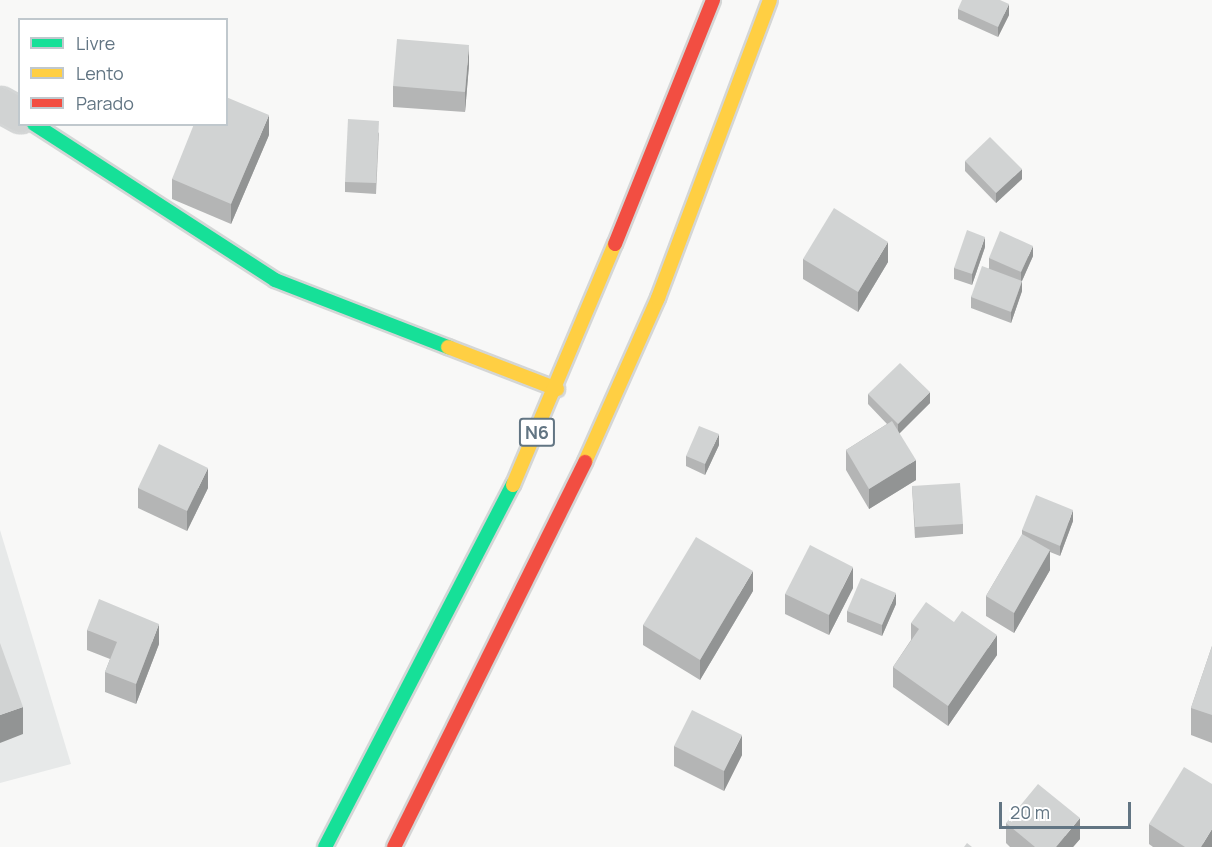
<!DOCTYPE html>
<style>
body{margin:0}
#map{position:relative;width:1212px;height:847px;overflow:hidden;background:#f8f8f7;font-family:Manrope,sans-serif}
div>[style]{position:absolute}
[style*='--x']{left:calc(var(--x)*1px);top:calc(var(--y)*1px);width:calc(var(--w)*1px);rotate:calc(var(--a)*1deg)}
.built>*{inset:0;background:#e7e9e9}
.roads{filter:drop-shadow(2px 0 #d4d6d6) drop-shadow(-2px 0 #d4d6d6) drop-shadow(0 2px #d4d6d6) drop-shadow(0 -2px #d4d6d6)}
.street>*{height:33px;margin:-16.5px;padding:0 16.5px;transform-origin:16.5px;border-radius:16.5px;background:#d1d3d3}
.fast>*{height:14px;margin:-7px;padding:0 7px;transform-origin:7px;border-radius:7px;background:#16e098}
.slow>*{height:14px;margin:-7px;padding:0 7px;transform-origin:7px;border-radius:7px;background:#ffcf43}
.jam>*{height:14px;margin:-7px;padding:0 7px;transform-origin:7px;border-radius:7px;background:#f24e42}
.wall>*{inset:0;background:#b4b5b5}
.shaded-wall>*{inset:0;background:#929494}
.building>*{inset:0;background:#d1d3d3}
span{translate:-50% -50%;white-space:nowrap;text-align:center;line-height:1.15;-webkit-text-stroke:6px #fff;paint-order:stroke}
.shield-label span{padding:2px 4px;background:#fff;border:2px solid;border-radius:4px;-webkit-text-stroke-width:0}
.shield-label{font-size:18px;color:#627583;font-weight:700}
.legend{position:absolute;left:18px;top:18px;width:210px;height:108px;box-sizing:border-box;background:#fff;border:2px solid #c0c8cd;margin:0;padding:8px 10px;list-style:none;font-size:18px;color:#627583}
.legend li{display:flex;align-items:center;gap:12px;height:30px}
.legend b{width:30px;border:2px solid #c0c8cd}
.scale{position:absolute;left:999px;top:802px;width:132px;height:27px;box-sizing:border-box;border:3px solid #627583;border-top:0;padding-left:8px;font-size:18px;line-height:21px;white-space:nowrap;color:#627583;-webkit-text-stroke:4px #fff;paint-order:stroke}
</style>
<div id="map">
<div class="built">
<i style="clip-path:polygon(0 530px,71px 764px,0 783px)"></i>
</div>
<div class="roads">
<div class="street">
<i style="--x:0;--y:104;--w:23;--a:29"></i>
</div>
<div class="fast">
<i style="--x:34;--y:124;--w:287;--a:32.9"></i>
<i style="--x:275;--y:280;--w:186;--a:21.2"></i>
<i style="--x:325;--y:847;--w:408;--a:-62.6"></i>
</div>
<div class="slow">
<i style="--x:448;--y:347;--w:117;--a:21.1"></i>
<i style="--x:585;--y:462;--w:180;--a:-66"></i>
<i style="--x:658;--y:298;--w:318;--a:-69.4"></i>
<i style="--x:513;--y:485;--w:262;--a:-67.1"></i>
</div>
<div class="jam">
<i style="--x:615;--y:244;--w:263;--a:-68.1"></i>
<i style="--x:394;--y:847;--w:430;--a:-63.6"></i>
</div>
</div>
<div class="wall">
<i style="clip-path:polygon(958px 9px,1009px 15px,998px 37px,958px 19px)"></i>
<i style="clip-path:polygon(469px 65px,465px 112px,393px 107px,393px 86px)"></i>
<i style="clip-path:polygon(379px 132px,376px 194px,345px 192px,345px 182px)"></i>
<i style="clip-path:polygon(269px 135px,231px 224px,172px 199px,172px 179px)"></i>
<i style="clip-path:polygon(965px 161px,1022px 179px,996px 203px,965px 171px)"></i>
<i style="clip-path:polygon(985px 247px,972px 285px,954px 279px,954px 268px)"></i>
<i style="clip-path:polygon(1033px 256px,1022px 281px,1022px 291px,1011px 323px,971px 308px,971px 297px,989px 268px,989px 258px)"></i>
<i style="clip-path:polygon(803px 259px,888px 262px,858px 312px,803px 279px)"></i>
<i style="clip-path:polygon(868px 394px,930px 403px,899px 433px,916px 480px,869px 509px,846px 470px,846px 450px,887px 424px,868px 404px)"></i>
<i style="clip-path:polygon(719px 445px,705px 475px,686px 466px,686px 456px)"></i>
<i style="clip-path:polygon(912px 486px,963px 524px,963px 534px,915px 538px)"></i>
<i style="clip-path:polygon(138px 488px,208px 488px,187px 531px,138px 508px)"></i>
<i style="clip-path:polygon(1073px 521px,1060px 556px,1050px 552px,1050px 570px,1014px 633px,986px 616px,986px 596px,1022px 535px,1022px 530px)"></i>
<i style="clip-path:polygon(853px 588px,829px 635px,785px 614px,785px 594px)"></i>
<i style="clip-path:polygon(753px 591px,700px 680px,643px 645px,643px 625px)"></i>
<i style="clip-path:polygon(896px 604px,882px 636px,847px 622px,847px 611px)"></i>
<i style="clip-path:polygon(954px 622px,997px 655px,948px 726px,893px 687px,893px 667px,911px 640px,911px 623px)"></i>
<i style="clip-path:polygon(87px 630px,159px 644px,136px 704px,105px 692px,105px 672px,110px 659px,87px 650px)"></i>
<i style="clip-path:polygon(1212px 646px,1212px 743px,1191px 735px,1191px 708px)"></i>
<i style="clip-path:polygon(674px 746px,742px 755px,724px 791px,674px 766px)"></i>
<i style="clip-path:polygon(1006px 823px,1080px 839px,1073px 847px,1010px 847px,1006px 843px)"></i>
<i style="clip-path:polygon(1149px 824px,1212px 847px,1153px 847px,1149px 844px)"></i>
</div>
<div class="shaded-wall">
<i style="clip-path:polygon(1009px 4px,1009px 15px,998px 37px,998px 27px)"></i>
<i style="clip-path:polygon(469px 45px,469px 65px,465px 112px,465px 92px)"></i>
<i style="clip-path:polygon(269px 115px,269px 135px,231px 224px,231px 204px)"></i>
<i style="clip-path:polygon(1022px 169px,1022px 179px,996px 203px,996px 193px)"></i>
<i style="clip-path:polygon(985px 237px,985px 247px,972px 285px,972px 274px)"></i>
<i style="clip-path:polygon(888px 242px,888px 262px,858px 312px,858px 292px)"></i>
<i style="clip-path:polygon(1033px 246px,1033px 256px,1021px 283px,1021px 272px)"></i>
<i style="clip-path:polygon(1022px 281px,1022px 291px,1011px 323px,1011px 312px)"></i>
<i style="clip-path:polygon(930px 392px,930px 403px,898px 435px,898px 424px)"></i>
<i style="clip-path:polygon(719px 434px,719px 445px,705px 475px,705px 464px)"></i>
<i style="clip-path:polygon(916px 460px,916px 480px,869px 509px,869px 489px)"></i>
<i style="clip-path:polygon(208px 468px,208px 488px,187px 531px,187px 511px)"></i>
<i style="clip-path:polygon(1073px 510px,1073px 521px,1060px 556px,1060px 546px)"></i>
<i style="clip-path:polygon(1050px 550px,1050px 570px,1014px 633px,1014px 613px)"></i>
<i style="clip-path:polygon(853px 567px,853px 588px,829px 635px,829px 615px)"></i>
<i style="clip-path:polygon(753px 571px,753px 591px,700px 680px,700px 660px)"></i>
<i style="clip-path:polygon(896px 593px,896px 604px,882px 636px,882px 625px)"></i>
<i style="clip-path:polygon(159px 624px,159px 644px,136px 704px,136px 684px)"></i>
<i style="clip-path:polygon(997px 635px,997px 655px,948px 726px,948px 706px)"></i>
<i style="clip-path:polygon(23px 707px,23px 734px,0 743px,0 715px)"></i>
<i style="clip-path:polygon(742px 735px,742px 755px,724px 791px,724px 771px)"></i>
<i style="clip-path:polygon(1080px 818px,1080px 839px,1073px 847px,1056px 847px)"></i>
<i style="clip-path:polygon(1212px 829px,1212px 847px,1201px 847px)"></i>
</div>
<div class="building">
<i style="clip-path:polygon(962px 0,1000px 0,1009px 4px,998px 27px,958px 9px)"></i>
<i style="clip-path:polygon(397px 39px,469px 45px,465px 92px,393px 86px)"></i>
<i style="clip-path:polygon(226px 97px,269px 115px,231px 204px,172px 179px,194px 124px,226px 124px)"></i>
<i style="clip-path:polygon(348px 119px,379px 121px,376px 183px,345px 182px)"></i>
<i style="clip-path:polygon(990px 137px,1022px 169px,996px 193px,965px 161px)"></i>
<i style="clip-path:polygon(834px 208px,888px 242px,858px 292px,803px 259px)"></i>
<i style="clip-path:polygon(967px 230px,985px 237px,972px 274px,954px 268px)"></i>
<i style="clip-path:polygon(1000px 231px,1033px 246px,1021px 272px,989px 258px)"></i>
<i style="clip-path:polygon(982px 266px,1022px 281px,1011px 312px,971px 297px)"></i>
<i style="clip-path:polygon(900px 363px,930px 392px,898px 424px,868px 394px)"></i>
<i style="clip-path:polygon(892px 421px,916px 460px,869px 489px,846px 450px)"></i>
<i style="clip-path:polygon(699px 426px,719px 434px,705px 464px,686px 456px)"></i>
<i style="clip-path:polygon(159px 444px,208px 468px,187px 511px,138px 488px)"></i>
<i style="clip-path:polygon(960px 483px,963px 524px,915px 527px,912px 486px)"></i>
<i style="clip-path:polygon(1036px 495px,1073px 510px,1060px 546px,1022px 530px)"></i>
<i style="clip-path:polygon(1022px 534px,1050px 550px,1014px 613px,986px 596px)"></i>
<i style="clip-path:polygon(696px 537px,753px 571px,700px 660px,643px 625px)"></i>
<i style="clip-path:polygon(810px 545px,853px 567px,829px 615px,785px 594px)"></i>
<i style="clip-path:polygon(861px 578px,896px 593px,882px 625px,847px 611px)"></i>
<i style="clip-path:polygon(99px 599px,159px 624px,136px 684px,105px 672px,117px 642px,87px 630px)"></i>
<i style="clip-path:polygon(926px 602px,954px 622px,962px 611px,997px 635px,948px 706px,893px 667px,919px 629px,911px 623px)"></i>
<i style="clip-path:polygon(0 643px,23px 707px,0 715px)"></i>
<i style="clip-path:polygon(1212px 646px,1212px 715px,1191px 708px)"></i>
<i style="clip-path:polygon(692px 710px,742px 735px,724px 771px,674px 746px)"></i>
<i style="clip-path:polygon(1184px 767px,1212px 784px,1212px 829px,1201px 847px,1185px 847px,1149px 824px)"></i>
<i style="clip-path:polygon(1038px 784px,1080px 818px,1056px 847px,1035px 847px,1006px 823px)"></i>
<i style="clip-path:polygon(967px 843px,972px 847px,964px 847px)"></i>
</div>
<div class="shield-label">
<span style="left:537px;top:432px">N6</span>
</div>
<ul class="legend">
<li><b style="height:8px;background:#16e098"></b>Livre</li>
<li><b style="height:8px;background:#ffcf43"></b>Lento</li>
<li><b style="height:8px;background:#f24e42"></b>Parado</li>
</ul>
<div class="scale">20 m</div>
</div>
